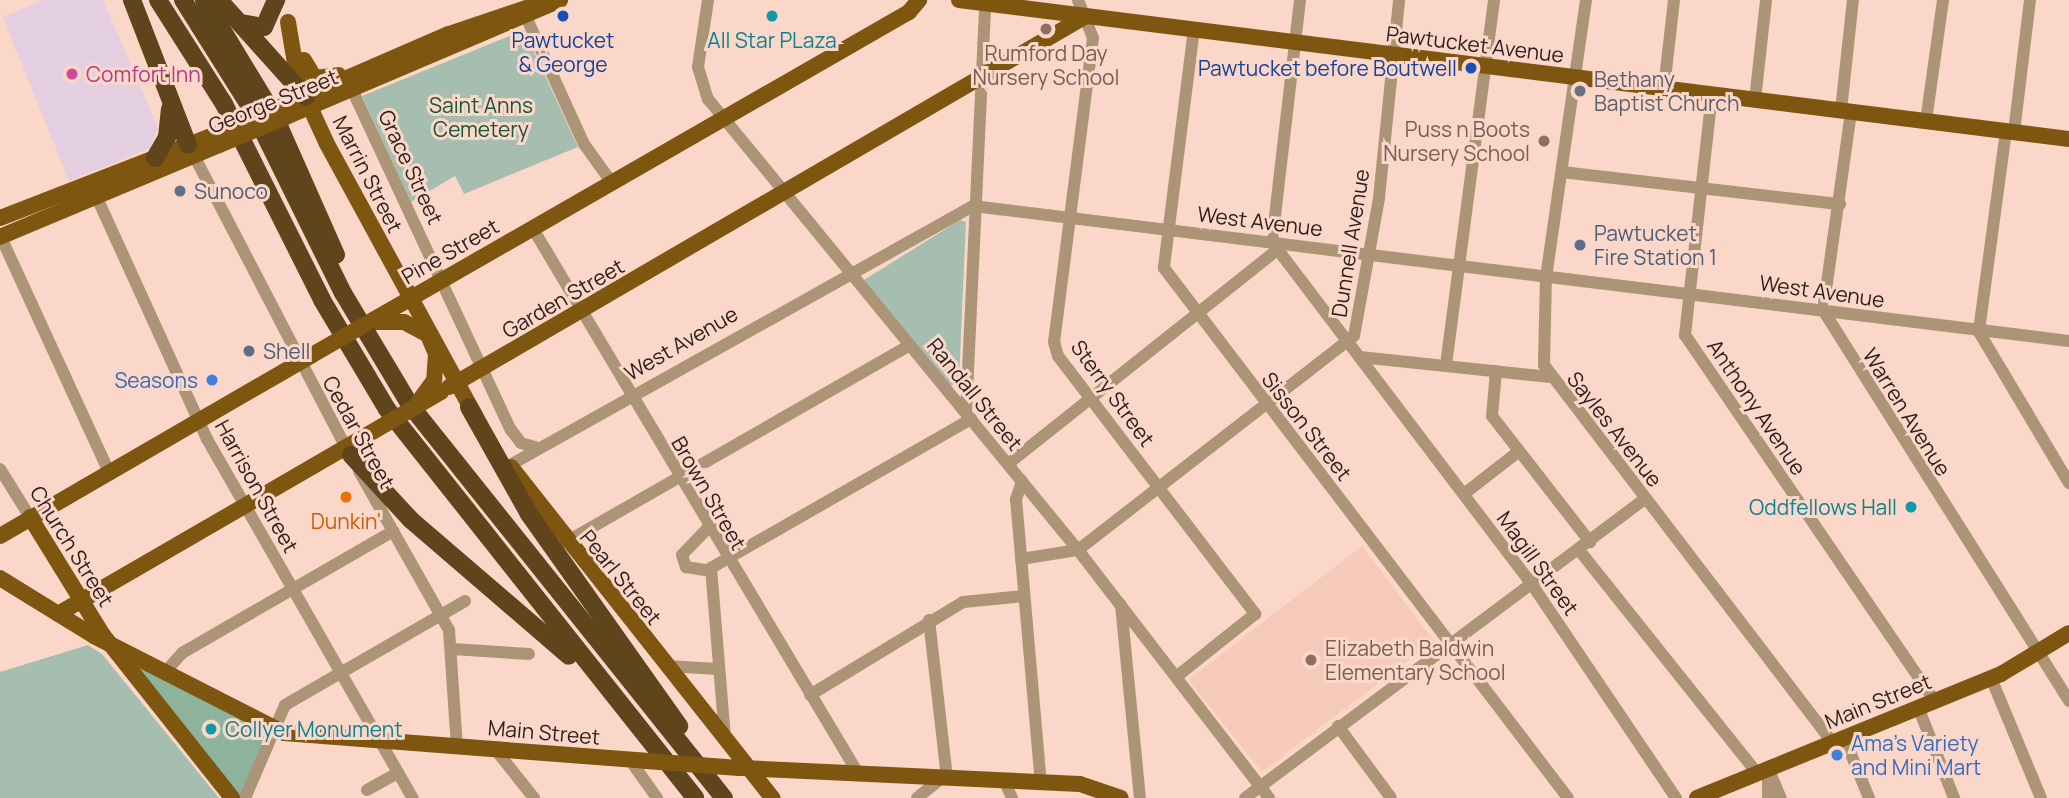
<!DOCTYPE html>
<style>
body{margin:0}
#map{position:relative;width:2069px;height:798px;overflow:hidden;background:#fbd7c9;font-family:Manrope,sans-serif}
div>[style]{position:absolute}
[style*='--x']{left:calc(var(--x)*1px);top:calc(var(--y)*1px);width:calc(var(--w)*1px);rotate:calc(var(--a)*1deg)}
.commercial>*{inset:0;background:#e3cfdf}
.built>*{inset:0;background:#f6caba}
.green>*{inset:0;background:#a5beaf}
.forest>*{inset:0;background:#8db39d}
.minor>*{height:12px;margin:-6px;padding:0 6px;transform-origin:6px;border-radius:6px;background:#ac9576}
.major>*{height:16px;margin:-8px;padding:0 8px;transform-origin:8px;border-radius:8px;background:#7e5610}
.highway>*{height:18px;margin:-9px;padding:0 9px;transform-origin:9px;border-radius:9px;background:#5f441c}
.major-bridge>*{height:16px;margin:-8px;padding:0 8px;transform-origin:8px;border-radius:8px;background:#7e5610}
.dots>*{width:19px;height:19px;translate:-50% -50%;box-sizing:border-box;border:4px solid #fbd7c9;border-radius:50%}
span{translate:-50% -50%;white-space:nowrap;text-align:center;line-height:1.15;-webkit-text-stroke:6px #fbd7c9;paint-order:stroke}
.transit-label{font-size:21px;color:#164399}
.right{translate:-100% -50%;text-align:right}
.culture-label{font-size:21px;color:#0d838f}
.left{translate:0 -50%;text-align:left}
.street-label{font-size:21px;color:#2c1f1a}
.education-label{font-size:21px;color:#785e54}
.hotel-label{font-size:21px;color:#b23c85}
.worship-label{font-size:21px;color:#5b616d}
.park-label{font-size:21px;color:#145638}
.service-label{font-size:21px;color:#4e5e75}
.shop-label{font-size:21px;color:#366cbe}
.food-label{font-size:21px;color:#c56008}
</style>
<div id="map">
<div class="commercial">
<i style="clip-path:polygon(44px 0,103px 0,158px 128px,150px 148px,69px 181px,3px 17px)"></i>
</div>
<div class="built">
<i style="clip-path:polygon(1362px 546px,1434px 641px,1262px 772px,1188px 680px)"></i>
</div>
<div class="green">
<i style="clip-path:polygon(524px 30px,578px 147px,464px 194px,455px 176px,411px 202px,362px 96px)"></i>
<i style="clip-path:polygon(960px 220px,966px 222px,959px 380px,950px 387px,864px 280px)"></i>
<i style="clip-path:polygon(88px 645px,102px 654px,219px 798px,0 798px,0 672px)"></i>
</div>
<div class="forest">
<i style="clip-path:polygon(114px 646px,271px 727px,246px 798px,235px 798px)"></i>
</div>
<div class="minor">
<i style="--x:708;--y:0;--w:68;--a:98.5"></i>
<i style="--x:698;--y:67;--w:34;--a:73"></i>
<i style="--x:708;--y:99;--w:583;--a:50.63"></i>
<i style="--x:1078;--y:550;--w:313;--a:52.4"></i>
<i style="--x:1078;--y:0;--w:41;--a:68.5"></i>
<i style="--x:1093;--y:38;--w:306;--a:97.3"></i>
<i style="--x:1054;--y:342;--w:15;--a:74"></i>
<i style="--x:1058;--y:356;--w:325;--a:52.6"></i>
<i style="--x:1255;--y:614;--w:101;--a:141.4"></i>
<i style="--x:1300;--y:0;--w:244;--a:96.6"></i>
<i style="--x:1272;--y:242;--w:432;--a:52.8"></i>
<i style="--x:1533;--y:586;--w:256;--a:56"></i>
<i style="--x:1586;--y:0;--w:279;--a:98.2"></i>
<i style="--x:1546;--y:276;--w:89;--a:91.3"></i>
<i style="--x:1544;--y:365;--w:473;--a:52.6"></i>
<i style="--x:527;--y:19;--w:137;--a:65.5"></i>
<i style="--x:584;--y:144;--w:48;--a:54.3"></i>
<i style="--x:1194;--y:29;--w:241;--a:97.2"></i>
<i style="--x:1164;--y:268;--w:666;--a:52.68"></i>
<i style="--x:348;--y:81;--w:385;--a:65"></i>
<i style="--x:511;--y:430;--w:16;--a:52"></i>
<i style="--x:521;--y:443;--w:18;--a:16"></i>
<i style="--x:1664;--y:88;--w:89;--a:-83.5"></i>
<i style="--x:1712;--y:94;--w:243;--a:96.4"></i>
<i style="--x:1685;--y:335;--w:443;--a:55.7"></i>
<i style="--x:1755;--y:100;--w:101;--a:-83.7"></i>
<i style="--x:1841;--y:110;--w:111;--a:-83.8"></i>
<i style="--x:1851;--y:112;--w:200;--a:98"></i>
<i style="--x:1823;--y:310;--w:462;--a:57.8"></i>
<i style="--x:1926;--y:121;--w:122;--a:-82"></i>
<i style="--x:2006;--y:131;--w:203;--a:97.7"></i>
<i style="--x:1979;--y:332;--w:176;--a:59.2"></i>
<i style="--x:2014;--y:132;--w:133;--a:-83.1"></i>
<i style="--x:190;--y:148;--w:346;--a:62.5"></i>
<i style="--x:1562;--y:172;--w:280;--a:6.6"></i>
<i style="--x:93;--y:189;--w:275;--a:65.5"></i>
<i style="--x:207;--y:439;--w:414;--a:60.2"></i>
<i style="--x:532;--y:227;--w:638;--a:59.17"></i>
<i style="--x:0;--y:235;--w:261;--a:65.3"></i>
<i style="--x:1360;--y:357;--w:191;--a:6"></i>
<i style="--x:1446;--y:365;--w:368;--a:-82.5"></i>
<i style="--x:1496;--y:371;--w:45;--a:95.1"></i>
<i style="--x:1492;--y:416;--w:160;--a:52.1"></i>
<i style="--x:966;--y:413;--w:410;--a:-87.3"></i>
<i style="--x:1008;--y:464;--w:344;--a:-38.5"></i>
<i style="--x:510;--y:465;--w:531;--a:-29.22"></i>
<i style="--x:973;--y:206;--w:1104;--a:7.02"></i>
<i style="--x:0;--y:469;--w:57;--a:58"></i>
<i style="--x:359;--y:471;--w:183;--a:60.5"></i>
<i style="--x:449;--y:630;--w:116;--a:86.1"></i>
<i style="--x:1022;--y:481;--w:19;--a:108"></i>
<i style="--x:1016;--y:499;--w:284;--a:85"></i>
<i style="--x:1464;--y:494;--w:70;--a:-38"></i>
<i style="--x:707;--y:529;--w:36;--a:134"></i>
<i style="--x:682;--y:555;--w:13;--a:72"></i>
<i style="--x:686;--y:567;--w:24;--a:9"></i>
<i style="--x:566;--y:542;--w:396;--a:-29.8"></i>
<i style="--x:1579;--y:550;--w:285;--a:51.4"></i>
<i style="--x:1021;--y:559;--w:58;--a:-9"></i>
<i style="--x:1078;--y:550;--w:349;--a:-37.8"></i>
<i style="--x:1354;--y:336;--w:140;--a:-79.7"></i>
<i style="--x:1379;--y:198;--w:199;--a:-84.2"></i>
<i style="--x:1121;--y:605;--w:194;--a:84.4"></i>
<i style="--x:929;--y:620;--w:158;--a:83.5"></i>
<i style="--x:453;--y:649;--w:76;--a:3.8"></i>
<i style="--x:667;--y:666;--w:51;--a:3.4"></i>
<i style="--x:166;--y:671;--w:24;--a:-48"></i>
<i style="--x:182;--y:653;--w:244;--a:-30"></i>
<i style="--x:1991;--y:678;--w:130;--a:67.4"></i>
<i style="--x:810;--y:695;--w:179;--a:-31.3"></i>
<i style="--x:963;--y:602;--w:61;--a:-5.6"></i>
<i style="--x:1918;--y:707;--w:98;--a:68.4"></i>
<i style="--x:1338;--y:726;--w:89;--a:53.6"></i>
<i style="--x:1844;--y:737;--w:66;--a:67.7"></i>
<i style="--x:725;--y:738;--w:171;--a:-94.7"></i>
<i style="--x:711;--y:568;--w:300;--a:-29.8"></i>
<i style="--x:495;--y:749;--w:63;--a:51.5"></i>
<i style="--x:630;--y:760;--w:47;--a:54.6"></i>
<i style="--x:1768;--y:768;--w:33;--a:67"></i>
<i style="--x:1768;--y:775;--w:23;--a:90"></i>
<i style="--x:1004;--y:780;--w:20;--a:66"></i>
<i style="--x:367;--y:790;--w:35;--a:-29"></i>
<i style="--x:245;--y:798;--w:101;--a:-66.7"></i>
<i style="--x:285;--y:705;--w:208;--a:-30"></i>
<i style="--x:917;--y:798;--w:33;--a:-39"></i>
<i style="--x:1245;--y:798;--w:499;--a:-36.8"></i>
</div>
<div class="major">
<i style="--x:959;--y:0;--w:1119;--a:7.14"></i>
<i style="--x:288;--y:22;--w:60;--a:80.4"></i>
<i style="--x:298;--y:81;--w:69;--a:65.3"></i>
<i style="--x:327;--y:144;--w:311;--a:61.4"></i>
<i style="--x:304;--y:60;--w:21;--a:59"></i>
<i style="--x:315;--y:78;--w:24;--a:-7"></i>
<i style="--x:280;--y:107;--w:184;--a:-23.4"></i>
<i style="--x:449;--y:34;--w:100;--a:-18.6"></i>
<i style="--x:286;--y:117;--w:298;--a:-23.1"></i>
<i style="--x:0;--y:218;--w:230;--a:-21.2"></i>
<i style="--x:0;--y:237;--w:238;--a:-22.8"></i>
<i style="--x:375;--y:322;--w:29;--a:0"></i>
<i style="--x:404;--y:322;--w:27;--a:28"></i>
<i style="--x:428;--y:335;--w:21;--a:67"></i>
<i style="--x:436;--y:354;--w:26;--a:94"></i>
<i style="--x:366;--y:324;--w:626;--a:-29.88"></i>
<i style="--x:909;--y:12;--w:16;--a:-50"></i>
<i style="--x:449;--y:387;--w:737;--a:-30.22"></i>
<i style="--x:511;--y:467;--w:422;--a:51.7"></i>
<i style="--x:30;--y:517;--w:139;--a:58.3"></i>
<i style="--x:103;--y:635;--w:208;--a:51.6"></i>
<i style="--x:0;--y:536;--w:361;--a:-30.1"></i>
<i style="--x:0;--y:578;--w:110;--a:31.7"></i>
<i style="--x:94;--y:636;--w:213;--a:27"></i>
<i style="--x:284;--y:733;--w:363;--a:4.4"></i>
<i style="--x:58;--y:614;--w:357;--a:-30.1"></i>
<i style="--x:742;--y:768;--w:338;--a:2.7"></i>
<i style="--x:1080;--y:784;--w:43;--a:18.9"></i>
<i style="--x:1697;--y:798;--w:328;--a:-22.2"></i>
<i style="--x:2001;--y:674;--w:79;--a:-31.1"></i>
</div>
<div class="highway">
<i style="--x:132;--y:0;--w:155;--a:68.9"></i>
<i style="--x:158;--y:0;--w:123;--a:57.6"></i>
<i style="--x:224;--y:104;--w:219;--a:63.4"></i>
<i style="--x:322;--y:300;--w:127;--a:59.2"></i>
<i style="--x:387;--y:409;--w:496;--a:51.6"></i>
<i style="--x:183;--y:0;--w:131;--a:57.8"></i>
<i style="--x:253;--y:111;--w:203;--a:63.7"></i>
<i style="--x:343;--y:293;--w:131;--a:59.1"></i>
<i style="--x:410;--y:405;--w:503;--a:51.38"></i>
<i style="--x:204;--y:0;--w:135;--a:58.7"></i>
<i style="--x:274;--y:115;--w:153;--a:66.1"></i>
<i style="--x:219;--y:0;--w:130;--a:48.1"></i>
<i style="--x:241;--y:23;--w:23;--a:10"></i>
<i style="--x:264;--y:27;--w:30;--a:-66"></i>
<i style="--x:155;--y:158;--w:24;--a:-60"></i>
<i style="--x:167;--y:137;--w:28;--a:-84"></i>
<i style="--x:469;--y:407;--w:123;--a:60.7"></i>
<i style="--x:529;--y:514;--w:260;--a:54.7"></i>
<i style="--x:351;--y:455;--w:88;--a:47.3"></i>
<i style="--x:411;--y:520;--w:208;--a:40.7"></i>
</div>
<div class="major-bridge">
<i style="--x:214;--y:135;--w:72;--a:-23"></i>
<i style="--x:219;--y:145;--w:73;--a:-22.7"></i>
<i style="--x:312;--y:355;--w:62;--a:-29.9"></i>
<i style="--x:419;--y:401;--w:26;--a:-54"></i>
<i style="--x:367;--y:435;--w:86;--a:-30.2"></i>
<i style="--x:646;--y:761;--w:93;--a:4.3"></i>
</div>
<div class="dots">
<i style="left:563px;top:16px;background:#1a4fb4"></i>
<i style="left:772px;top:16px;background:#0f9aa8"></i>
<i style="left:1046px;top:29px;background:#8d6e63"></i>
<i style="left:1471px;top:68px;background:#1a4fb4"></i>
<i style="left:72px;top:74px;background:#d1479c"></i>
<i style="left:1580px;top:91px;background:#6b7280"></i>
<i style="left:1544px;top:141px;background:#8d6e63"></i>
<i style="left:180px;top:191px;background:#5c6f8a"></i>
<i style="left:1580px;top:245px;background:#5c6f8a"></i>
<i style="left:249px;top:351px;background:#5c6f8a"></i>
<i style="left:212px;top:380px;background:#3f7fe0"></i>
<i style="left:346px;top:497px;background:#e8710a"></i>
<i style="left:1911px;top:507px;background:#0f9aa8"></i>
<i style="left:1311px;top:660px;background:#8d6e63"></i>
<i style="left:211px;top:729px;background:#0f9aa8"></i>
<i style="left:1837px;top:755px;background:#3f7fe0"></i>
</div>
<div class="transit-label">
<span style="left:563px;top:52px">Pawtucket<br>&amp; George</span>
<span class="right" style="left:1457px;top:68px">Pawtucket before Boutwell</span>
</div>
<div class="culture-label">
<span style="left:772px;top:40px">All Star PLaza</span>
<span class="right" style="left:1897px;top:507px">Oddfellows Hall</span>
<span class="left" style="left:225px;top:729px">Collyer Monument</span>
</div>
<div class="street-label">
<span style="left:1475px;top:44px;rotate:7deg">Pawtucket Avenue</span>
<span style="left:273px;top:101px;rotate:-22deg">George Street</span>
<span style="left:411px;top:167px;rotate:65deg">Grace Street</span>
<span style="left:368px;top:174px;rotate:63deg">Marrin Street</span>
<span style="left:1260px;top:221px;rotate:7deg">West Avenue</span>
<span style="left:1350px;top:243px;rotate:-81deg">Dunnell Avenue</span>
<span style="left:450px;top:251px;rotate:-30deg">Pine Street</span>
<span style="left:1822px;top:291px;rotate:8deg">West Avenue</span>
<span style="left:563px;top:298px;rotate:-30deg">Garden Street</span>
<span style="left:681px;top:343px;rotate:-30deg">West Avenue</span>
<span style="left:1113px;top:393px;rotate:54deg">Sterry Street</span>
<span style="left:975px;top:394px;rotate:51deg">Randall Street</span>
<span style="left:1757px;top:407px;rotate:56deg">Anthony Avenue</span>
<span style="left:1907px;top:412px;rotate:58deg">Warren Avenue</span>
<span style="left:1307px;top:426px;rotate:52deg">Sisson Street</span>
<span style="left:1615px;top:429px;rotate:52deg">Sayles Avenue</span>
<span style="left:359px;top:432px;rotate:61deg">Cedar Street</span>
<span style="left:257px;top:486px;rotate:61deg">Harrison Street</span>
<span style="left:709px;top:493px;rotate:60deg">Brown Street</span>
<span style="left:72px;top:546px;rotate:58deg">Church Street</span>
<span style="left:1538px;top:563px;rotate:54deg">Magill Street</span>
<span style="left:621px;top:577px;rotate:51deg">Pearl Street</span>
<span style="left:1878px;top:701px;rotate:-22deg">Main Street</span>
<span style="left:544px;top:732px;rotate:5deg">Main Street</span>
</div>
<div class="education-label">
<span style="left:1046px;top:65px">Rumford Day<br>Nursery School</span>
<span class="right" style="left:1530px;top:141px">Puss n Boots<br>Nursery School</span>
<span class="left" style="left:1325px;top:660px">Elizabeth Baldwin<br>Elementary School</span>
</div>
<div class="hotel-label">
<span class="left" style="left:86px;top:74px">Comfort Inn</span>
</div>
<div class="worship-label">
<span class="left" style="left:1594px;top:91px">Bethany<br>Baptist Church</span>
</div>
<div class="park-label">
<span style="left:481px;top:117px">Saint Anns<br>Cemetery</span>
</div>
<div class="service-label">
<span class="left" style="left:194px;top:191px">Sunoco</span>
<span class="left" style="left:1594px;top:245px">Pawtucket<br>Fire Station 1</span>
<span class="left" style="left:263px;top:351px">Shell</span>
</div>
<div class="shop-label">
<span class="right" style="left:198px;top:380px">Seasons</span>
<span class="left" style="left:1851px;top:755px">Ama's Variety<br>and Mini Mart</span>
</div>
<div class="food-label">
<span style="left:346px;top:521px">Dunkin'</span>
</div>
</div>
